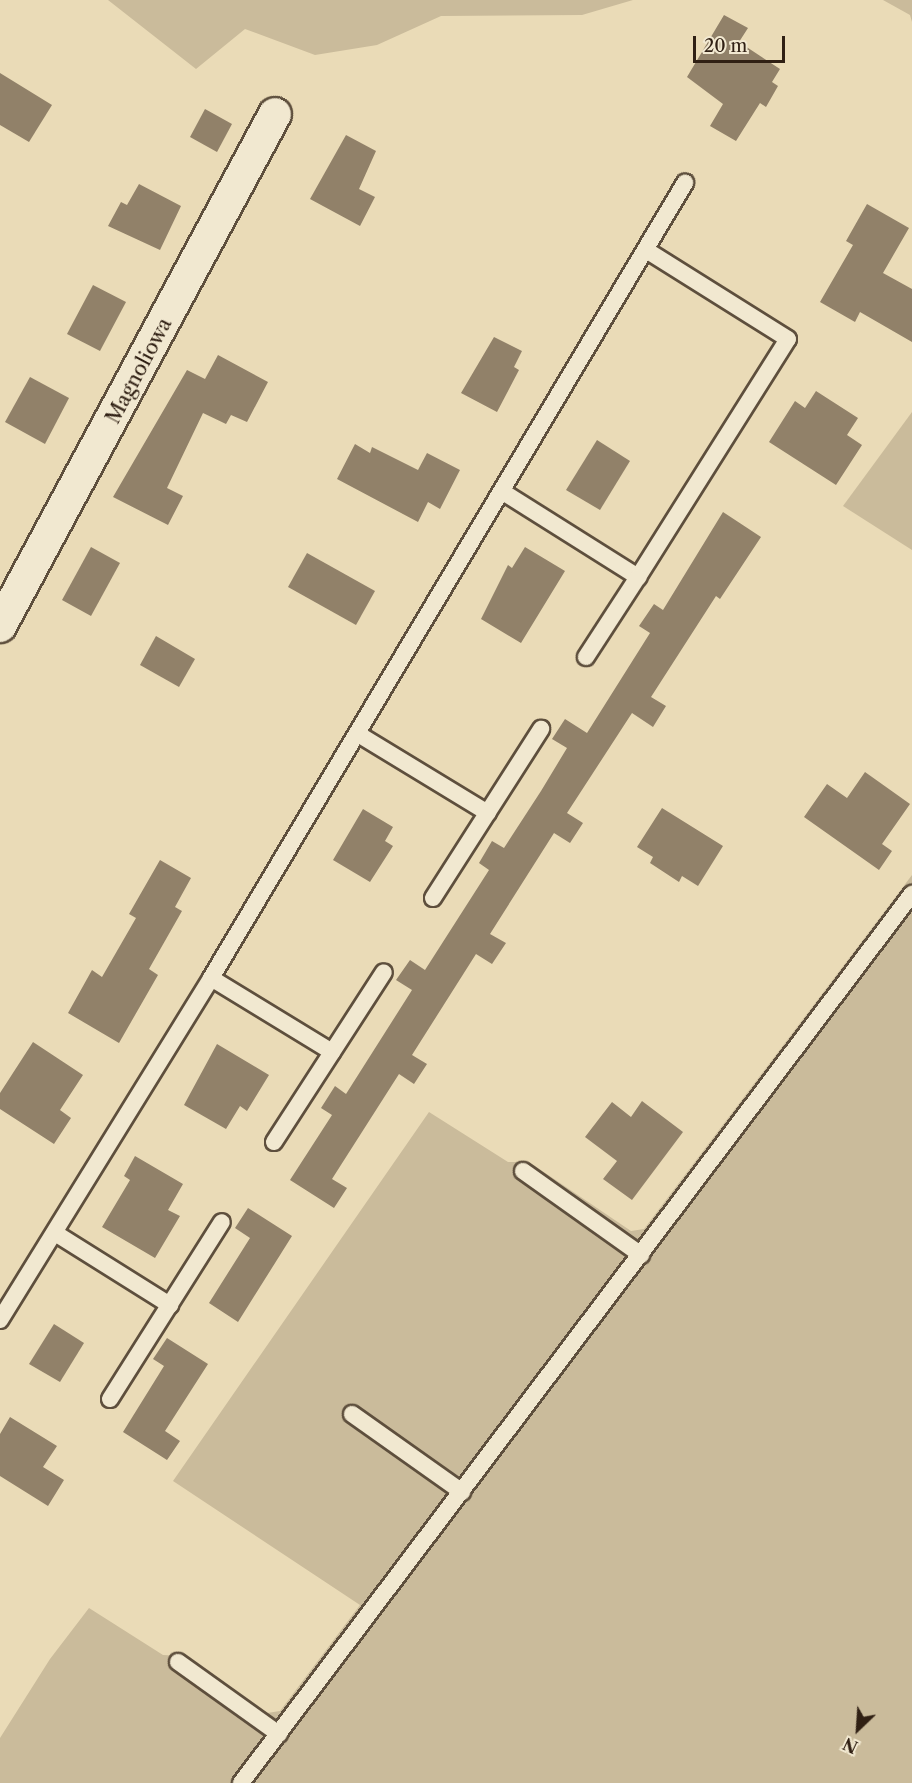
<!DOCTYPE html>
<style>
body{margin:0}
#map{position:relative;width:912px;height:1783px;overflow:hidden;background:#eadbb7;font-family:"Libre Caslon Text",serif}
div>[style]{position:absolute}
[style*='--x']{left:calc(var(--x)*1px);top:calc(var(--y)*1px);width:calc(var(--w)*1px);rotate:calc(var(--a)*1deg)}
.green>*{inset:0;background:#cabb9b}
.building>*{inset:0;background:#918169}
.roads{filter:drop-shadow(2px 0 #5e4f3d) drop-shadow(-2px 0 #5e4f3d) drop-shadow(0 2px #5e4f3d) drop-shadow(0 -2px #5e4f3d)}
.lane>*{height:16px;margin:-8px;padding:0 8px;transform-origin:8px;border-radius:8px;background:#f1e8d0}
.street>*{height:32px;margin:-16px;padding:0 16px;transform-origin:16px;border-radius:16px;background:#f1e8d0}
span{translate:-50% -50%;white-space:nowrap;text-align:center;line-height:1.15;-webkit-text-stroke:4.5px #f1e8d0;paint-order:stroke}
.street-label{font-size:20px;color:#302014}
.north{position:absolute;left:828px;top:1699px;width:60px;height:60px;-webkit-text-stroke:4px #f1e8d0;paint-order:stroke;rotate:205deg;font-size:16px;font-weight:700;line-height:24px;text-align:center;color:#302014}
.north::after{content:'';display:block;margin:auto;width:21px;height:27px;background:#302014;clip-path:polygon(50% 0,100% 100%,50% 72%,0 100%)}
.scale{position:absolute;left:693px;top:36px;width:92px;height:27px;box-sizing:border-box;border:3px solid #302014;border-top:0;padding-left:8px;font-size:18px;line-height:21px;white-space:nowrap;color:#302014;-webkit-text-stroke:4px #f1e8d0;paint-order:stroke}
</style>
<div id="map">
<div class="green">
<i style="clip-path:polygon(108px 0,633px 0,582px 15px,441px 16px,377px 45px,315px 55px,245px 29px,196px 69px)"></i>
<i style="clip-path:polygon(883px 0,912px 0,912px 22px,910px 15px)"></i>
<i style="clip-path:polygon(912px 412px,912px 550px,843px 506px)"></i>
<i style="clip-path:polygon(912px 875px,912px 1783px,0 1783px,0 1738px,50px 1659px,89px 1608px,163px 1655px,185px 1656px,267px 1713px,280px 1711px,360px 1605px,173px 1481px,429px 1112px,508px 1162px,529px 1162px,631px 1231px,644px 1229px)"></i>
</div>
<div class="building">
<i style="clip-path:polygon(724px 15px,748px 28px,739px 42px,780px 69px,772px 82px,778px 86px,766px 107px,760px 103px,736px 141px,710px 126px,723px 104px,687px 77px)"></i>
<i style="clip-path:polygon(0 73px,52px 105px,29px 142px,0 125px)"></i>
<i style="clip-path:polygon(205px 109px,232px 124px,217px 152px,190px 137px)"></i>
<i style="clip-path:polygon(346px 135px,376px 151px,359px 189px,375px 197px,360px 226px,310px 199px)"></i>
<i style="clip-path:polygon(139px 184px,181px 206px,160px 250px,108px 226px,121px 202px,127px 205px)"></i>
<i style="clip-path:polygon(867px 204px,909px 228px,883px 273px,912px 289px,912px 342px,860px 312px,855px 322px,820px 302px,853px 245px,846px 241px)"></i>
<i style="clip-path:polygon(93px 285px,126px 302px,100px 351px,67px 334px)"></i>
<i style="clip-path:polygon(494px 337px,522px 351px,514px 367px,519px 370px,497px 412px,461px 393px)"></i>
<i style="clip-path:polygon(218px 355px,268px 382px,247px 422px,231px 415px,226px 424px,203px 413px,167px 488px,183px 496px,168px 525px,113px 497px,187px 370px,205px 379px)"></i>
<i style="clip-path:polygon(30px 377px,69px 398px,45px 444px,5px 422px)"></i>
<i style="clip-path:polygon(816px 391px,858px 418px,847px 435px,862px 445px,836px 485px,769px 442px,795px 401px,805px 408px)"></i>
<i style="clip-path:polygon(597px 440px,630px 461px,600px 510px,566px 490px)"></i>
<i style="clip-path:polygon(355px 444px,370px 453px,372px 447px,418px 470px,427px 453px,460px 470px,440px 509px,428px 502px,418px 522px,337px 479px)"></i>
<i style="clip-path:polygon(723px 512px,761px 537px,720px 599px,716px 596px,651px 697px,666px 706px,653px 727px,632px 713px,567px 813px,583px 823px,570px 843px,554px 833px,490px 934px,506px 943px,492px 964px,476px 954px,412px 1055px,427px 1064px,414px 1084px,399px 1074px,332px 1179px,347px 1188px,334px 1208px,290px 1180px,332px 1115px,321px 1108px,335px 1086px,346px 1094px,412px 990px,396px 980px,410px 960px,425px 970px,489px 870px,479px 863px,492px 841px,504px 848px,541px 791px,567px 748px,552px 739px,565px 719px,587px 733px,650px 633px,639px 626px,654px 604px,663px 610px)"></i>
<i style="clip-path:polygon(91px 547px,120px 563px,91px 616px,62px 600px)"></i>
<i style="clip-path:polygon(525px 547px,565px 571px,521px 643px,481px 619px,508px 565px,512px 568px)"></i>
<i style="clip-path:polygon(307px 553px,375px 591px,356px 625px,288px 587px)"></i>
<i style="clip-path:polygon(156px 636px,195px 659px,179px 687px,140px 665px)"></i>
<i style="clip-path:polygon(865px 772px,910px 804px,882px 844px,892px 851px,879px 870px,804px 817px,827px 784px,847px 798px)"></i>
<i style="clip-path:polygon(662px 808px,723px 846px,698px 886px,682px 876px,679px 882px,650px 863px,653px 857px,637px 847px)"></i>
<i style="clip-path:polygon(363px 809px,393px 827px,385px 841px,393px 846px,370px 882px,333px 860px)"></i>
<i style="clip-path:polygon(160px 860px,191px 878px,175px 907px,182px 911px,149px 969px,158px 975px,119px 1043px,68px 1013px,92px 970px,102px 977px,136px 918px,129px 914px)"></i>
<i style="clip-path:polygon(33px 1042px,83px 1075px,60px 1110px,71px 1118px,54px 1144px,0 1109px,0 1093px)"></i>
<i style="clip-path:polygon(217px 1044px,269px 1075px,247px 1111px,240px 1106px,226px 1129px,184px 1105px)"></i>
<i style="clip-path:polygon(642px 1101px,683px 1132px,632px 1200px,603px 1179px,617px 1161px,585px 1137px,612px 1102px,631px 1117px)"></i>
<i style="clip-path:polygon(135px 1156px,183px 1184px,168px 1210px,180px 1216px,155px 1258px,102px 1227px,130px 1180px,124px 1176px)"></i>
<i style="clip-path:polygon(248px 1208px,292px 1236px,238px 1322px,209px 1303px,250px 1238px,235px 1228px)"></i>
<i style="clip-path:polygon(54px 1324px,84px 1343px,60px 1382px,29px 1364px)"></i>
<i style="clip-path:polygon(167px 1338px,208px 1364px,165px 1431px,180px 1441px,167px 1460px,123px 1432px,164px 1366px,153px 1359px)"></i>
<i style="clip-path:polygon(10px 1417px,57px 1446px,43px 1467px,64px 1480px,48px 1506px,0 1476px,0 1434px)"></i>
</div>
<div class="roads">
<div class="lane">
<i style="--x:503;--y:492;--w:160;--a:32.2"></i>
<i style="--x:638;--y:577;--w:281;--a:-57.8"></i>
<i style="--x:788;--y:339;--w:168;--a:-147.9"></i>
<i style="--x:586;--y:657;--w:95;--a:-57"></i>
<i style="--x:358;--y:734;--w:152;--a:31.3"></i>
<i style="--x:433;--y:898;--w:201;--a:-57.4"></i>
<i style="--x:211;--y:978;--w:142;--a:31.4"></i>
<i style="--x:274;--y:1142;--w:202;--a:-57.1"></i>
<i style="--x:523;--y:1171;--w:145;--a:35.4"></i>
<i style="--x:55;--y:1233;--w:136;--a:32.1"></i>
<i style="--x:0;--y:1320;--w:402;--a:-58.3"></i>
<i style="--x:211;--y:978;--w:926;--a:-59.2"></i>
<i style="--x:110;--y:1399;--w:209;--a:-57.7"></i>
<i style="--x:352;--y:1414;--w:135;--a:35.3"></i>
<i style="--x:178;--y:1662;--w:124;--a:35.5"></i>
<i style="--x:241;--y:1783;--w:1114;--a:-52.96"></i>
</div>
<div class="street">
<i style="--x:0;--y:626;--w:581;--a:-61.76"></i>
</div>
</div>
<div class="street-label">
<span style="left:139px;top:371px;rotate:-62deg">Magnoliowa</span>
</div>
<div class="north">N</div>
<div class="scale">20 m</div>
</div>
